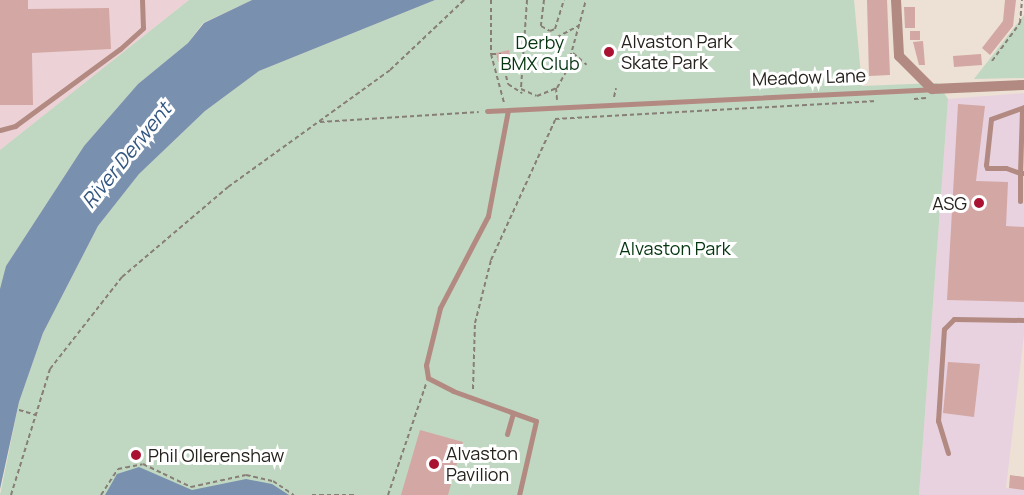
<!DOCTYPE html>
<style>
body{margin:0}
#map{position:relative;width:1024px;height:495px;overflow:hidden;background:#ece1d4;font-family:Manrope,sans-serif}
div>[style]{position:absolute}
[style*='--x']{left:calc(var(--x)*1px);top:calc(var(--y)*1px);width:calc(var(--w)*1px);rotate:calc(var(--a)*1deg)}
.commercial>*{inset:0;background:#e8d2df}
.industrial>*{inset:0;background:#ecd2d6}
.green>*{inset:0;background:#c0d7c1}
.water>*{inset:0;background:#7991af}
.building>*{inset:0;background:#d3a7a3}
.path>*{height:2px;margin-top:-1px;transform-origin:0;background:repeating-linear-gradient(90deg,#877f76 0 4.5px,transparent 0 7.5px)}
.service>*{height:5px;margin:-2.5px;padding:0 2.5px;transform-origin:2.5px;border-radius:2.5px;background:#b28a82}
.minor>*{height:10px;margin:-5px;padding:0 5px;transform-origin:5px;border-radius:5px;background:#b28a82}
.dots>*{width:16px;height:16px;translate:-50% -50%;box-sizing:border-box;border:3px solid #fff;border-radius:50%}
span{translate:-50% -50%;white-space:nowrap;text-align:center;line-height:1.15;-webkit-text-stroke:6px #fff;paint-order:stroke}
.poi-label{font-size:18px;color:#26221d}
.left{translate:0 -50%;text-align:left}
.right{translate:-100% -50%;text-align:right}
.park-label{font-size:18px;color:#04350f}
.street-label{font-size:18px;color:#26221d}
.water-label{font-size:20px;color:#325681;font-style:italic}
</style>
<div id="map">
<div class="commercial">
<i style="clip-path:polygon(1024px 93px,1024px 334px,1006px 488px,1024px 490px,1024px 495px,919px 495px,948px 99px)"></i>
</div>
<div class="industrial">
<i style="clip-path:polygon(0 0,189px 0,0 150px)"></i>
</div>
<div class="green">
<i style="clip-path:polygon(189px 0,252px 0,203px 23px,188px 43px,138px 84px,84px 146px,6px 266px,0 309px,0 150px)"></i>
<i style="clip-path:polygon(435px 0,854px 0,862px 86px,937px 83px,948px 99px,919px 495px,0 495px,19px 402px,43px 333px,98px 226px,139px 174px,205px 111px,259px 71px)"></i>
<i style="clip-path:polygon(1024px 15px,1024px 78px,974px 79px)"></i>
</div>
<div class="water">
<i style="clip-path:polygon(252px 0,435px 0,259px 71px,205px 111px,139px 174px,98px 226px,43px 333px,19px 402px,0 489px,0 289px,6px 266px,84px 146px,138px 84px,188px 43px,204px 23px)"></i>
<i style="clip-path:polygon(139px 467px,192px 490px,246px 479px,272px 484px,289px 495px,105px 495px,117px 474px)"></i>
</div>
<div class="building">
<i style="clip-path:polygon(0 0,28px 0,28px 9px,109px 8px,111px 49px,32px 53px,33px 105px,0 105px)"></i>
<i style="clip-path:polygon(867px 0,887px 0,890px 75px,869px 76px)"></i>
<i style="clip-path:polygon(1005px 0,1016px 0,1013px 26px,990px 55px,982px 48px,1003px 21px)"></i>
<i style="clip-path:polygon(904px 7px,915px 7px,915px 28px,905px 28px)"></i>
<i style="clip-path:polygon(910px 31px,920px 31px,920px 40px,910px 40px)"></i>
<i style="clip-path:polygon(923px 41px,925px 65px,919px 65px,913px 42px)"></i>
<i style="clip-path:polygon(509px 50px,511px 60px,498px 62px,496px 53px)"></i>
<i style="clip-path:polygon(981px 54px,982px 65px,954px 67px,953px 56px)"></i>
<i style="clip-path:polygon(958px 104px,985px 106px,976px 181px,1008px 182px,1006px 226px,1024px 227px,1024px 302px,947px 300px)"></i>
<i style="clip-path:polygon(948px 362px,980px 364px,974px 417px,943px 413px)"></i>
<i style="clip-path:polygon(420px 430px,463px 442px,448px 495px,401px 495px)"></i>
<i style="clip-path:polygon(1010px 475px,1024px 477px,1024px 490px,1009px 488px)"></i>
</div>
<div class="path">
<i style="--x:491;--y:0;--w:54;--a:90"></i>
<i style="--x:491;--y:54;--w:51;--a:75.1"></i>
<i style="--x:527;--y:0;--w:89;--a:93.9"></i>
<i style="--x:521;--y:89;--w:17;--a:24"></i>
<i style="--x:537;--y:96;--w:22;--a:-22"></i>
<i style="--x:557;--y:88;--w:18;--a:-61"></i>
<i style="--x:566;--y:72;--w:75;--a:-74.5"></i>
<i style="--x:544;--y:0;--w:26;--a:97"></i>
<i style="--x:541;--y:26;--w:10;--a:29"></i>
<i style="--x:550;--y:31;--w:5;--a:-22"></i>
<i style="--x:555;--y:29;--w:30;--a:-73"></i>
<i style="--x:550;--y:41;--w:32;--a:-28"></i>
<i style="--x:573;--y:53;--w:18;--a:41"></i>
<i style="--x:491;--y:54;--w:10;--a:0"></i>
<i style="--x:501;--y:54;--w:31;--a:77"></i>
<i style="--x:508;--y:84;--w:17;--a:33"></i>
<i style="--x:992;--y:61;--w:47;--a:-53.6"></i>
<i style="--x:1020;--y:23;--w:23;--a:-85"></i>
<i style="--x:556;--y:88;--w:12;--a:85"></i>
<i style="--x:614;--y:97;--w:9;--a:-77"></i>
<i style="--x:914;--y:99;--w:12;--a:-5"></i>
<i style="--x:555;--y:119;--w:322;--a:-3.2"></i>
<i style="--x:320;--y:122;--w:159;--a:-3.6"></i>
<i style="--x:473;--y:389;--w:66;--a:-88.3"></i>
<i style="--x:475;--y:323;--w:65;--a:-75.7"></i>
<i style="--x:491;--y:260;--w:154;--a:-65.4"></i>
<i style="--x:19;--y:410;--w:18;--a:16"></i>
<i style="--x:11;--y:495;--w:132;--a:-72.8"></i>
<i style="--x:50;--y:369;--w:117;--a:-52"></i>
<i style="--x:122;--y:277;--w:139;--a:-40.3"></i>
<i style="--x:228;--y:187;--w:200;--a:-35.8"></i>
<i style="--x:390;--y:70;--w:102;--a:-43.4"></i>
<i style="--x:101;--y:495;--w:31;--a:-57"></i>
<i style="--x:118;--y:469;--w:25;--a:-11"></i>
<i style="--x:143;--y:464;--w:53;--a:25.6"></i>
<i style="--x:191;--y:487;--w:56;--a:-12.3"></i>
<i style="--x:246;--y:475;--w:28;--a:13"></i>
<i style="--x:273;--y:481;--w:25;--a:34"></i>
<i style="--x:312;--y:495;--w:42;--a:0"></i>
<i style="--x:388;--y:495;--w:117;--a:-71.1"></i>
</div>
<div class="service">
<i style="--x:508;--y:110;--w:108;--a:100.7"></i>
<i style="--x:488;--y:216;--w:104;--a:117.6"></i>
<i style="--x:440;--y:308;--w:59;--a:103.8"></i>
<i style="--x:426;--y:365;--w:13;--a:81"></i>
<i style="--x:428;--y:378;--w:28;--a:27"></i>
<i style="--x:453;--y:391;--w:88;--a:19.9"></i>
<i style="--x:536;--y:421;--w:76;--a:102.9"></i>
<i style="--x:487;--y:111;--w:446;--a:-2.8"></i>
<i style="--x:0;--y:130;--w:16;--a:-15"></i>
<i style="--x:15;--y:126;--w:130;--a:-36.3"></i>
<i style="--x:120;--y:49;--w:31;--a:-42"></i>
<i style="--x:143;--y:28;--w:28;--a:-92"></i>
<i style="--x:1020;--y:201;--w:28;--a:-90"></i>
<i style="--x:1020;--y:173;--w:62;--a:-88.2"></i>
<i style="--x:1022;--y:111;--w:4;--a:-63"></i>
<i style="--x:1024;--y:107;--w:35;--a:160"></i>
<i style="--x:991;--y:119;--w:46;--a:96.2"></i>
<i style="--x:986;--y:165;--w:3;--a:72"></i>
<i style="--x:987;--y:168;--w:19;--a:0"></i>
<i style="--x:1006;--y:168;--w:15;--a:20"></i>
<i style="--x:1020;--y:173;--w:4;--a:0"></i>
<i style="--x:507;--y:434;--w:22;--a:-74"></i>
<i style="--x:948;--y:453;--w:34;--a:-107"></i>
<i style="--x:938;--y:421;--w:92;--a:-86.3"></i>
<i style="--x:944;--y:329;--w:14;--a:-45"></i>
<i style="--x:954;--y:319;--w:70;--a:0.8"></i>
</div>
<div class="minor">
<i style="--x:896;--y:0;--w:56;--a:86.9"></i>
<i style="--x:899;--y:56;--w:47;--a:45"></i>
<i style="--x:932;--y:89;--w:92;--a:-2.5"></i>
</div>
<div class="dots">
<i style="left:609px;top:52px;background:#a91230"></i>
<i style="left:979px;top:203px;background:#a91230"></i>
<i style="left:136px;top:455px;background:#a91230"></i>
<i style="left:434px;top:464px;background:#a91230"></i>
</div>
<div class="poi-label">
<span class="left" style="left:621px;top:52px">Alvaston Park<br>Skate Park</span>
<span class="right" style="left:967px;top:203px">ASG</span>
<span class="left" style="left:446px;top:464px">Alvaston<br>Pavilion</span>
<span class="left" style="left:148px;top:455px">Phil Ollerenshaw</span>
</div>
<div class="park-label">
<span style="left:540px;top:53px">Derby<br>BMX Club</span>
<span style="left:675px;top:248px">Alvaston Park</span>
</div>
<div class="street-label">
<span style="left:809px;top:77px;rotate:-2deg">Meadow Lane</span>
</div>
<div class="water-label">
<span style="left:126px;top:155px;rotate:-51deg">River Derwent</span>
</div>
</div>
